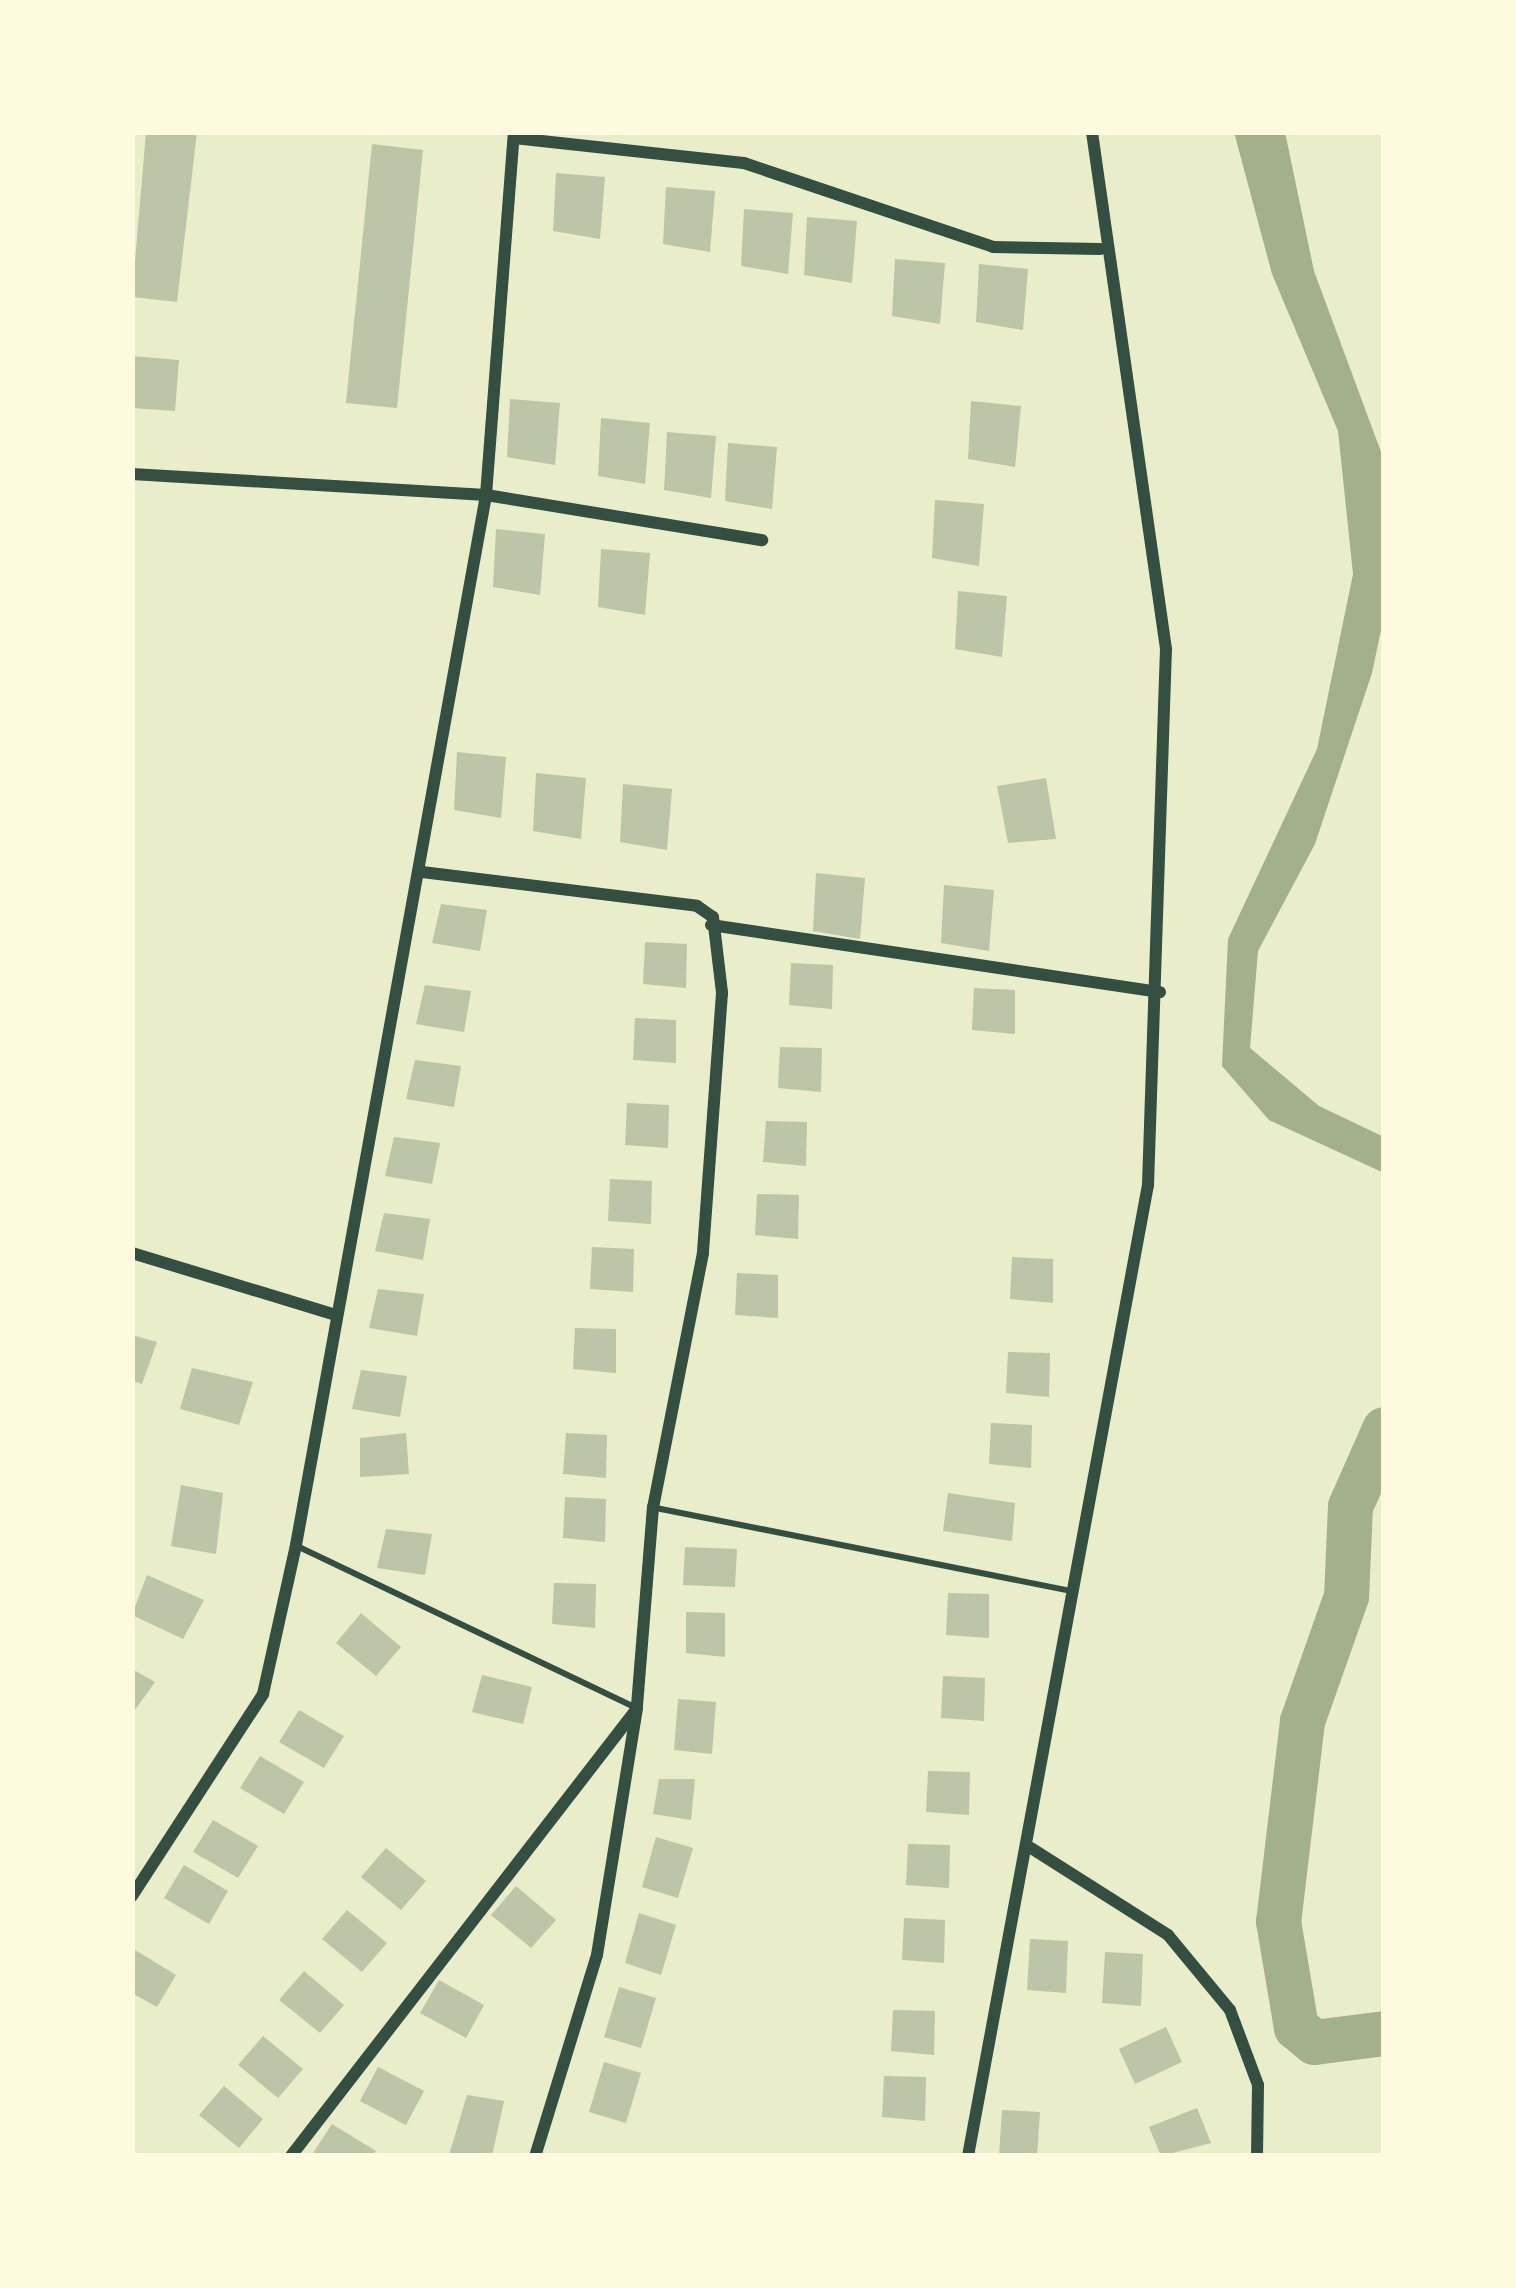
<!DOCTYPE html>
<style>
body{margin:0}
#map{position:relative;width:1516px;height:2288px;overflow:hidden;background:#e9edc9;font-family:Inter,sans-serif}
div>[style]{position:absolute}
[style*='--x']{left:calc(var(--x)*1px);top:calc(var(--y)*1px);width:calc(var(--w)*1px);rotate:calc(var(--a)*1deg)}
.water>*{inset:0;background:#a3b18a}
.river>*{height:45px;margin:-22.5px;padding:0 22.5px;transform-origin:22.5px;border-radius:22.5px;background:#a3b18a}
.building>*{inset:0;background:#bcc5a7}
.service>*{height:6px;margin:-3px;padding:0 3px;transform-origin:3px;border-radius:3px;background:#344e41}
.minor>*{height:12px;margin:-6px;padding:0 6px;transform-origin:6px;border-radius:6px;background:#344e41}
span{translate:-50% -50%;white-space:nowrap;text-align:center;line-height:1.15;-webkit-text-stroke:12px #fefae0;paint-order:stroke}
.frame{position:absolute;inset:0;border:135px solid #fefae0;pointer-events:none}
</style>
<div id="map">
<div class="water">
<i style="clip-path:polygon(1234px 132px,1285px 132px,1314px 271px,1384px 460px,1384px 616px,1372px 673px,1315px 844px,1258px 951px,1250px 1048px,1319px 1106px,1384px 1137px,1384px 1173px,1269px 1120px,1222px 1066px,1228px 939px,1317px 749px,1353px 574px,1338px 431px,1272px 274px)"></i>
</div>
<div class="river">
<i style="--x:1384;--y:1429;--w:84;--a:113.8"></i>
<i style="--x:1350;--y:1506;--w:90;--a:92.5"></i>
<i style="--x:1346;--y:1596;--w:133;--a:109.4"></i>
<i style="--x:1302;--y:1721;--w:201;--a:96.8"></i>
<i style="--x:1278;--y:1921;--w:108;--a:80.4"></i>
<i style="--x:1296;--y:2027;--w:23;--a:40"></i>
<i style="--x:1314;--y:2042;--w:71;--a:-7.3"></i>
</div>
<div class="building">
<i style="clip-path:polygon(146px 132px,197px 132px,177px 302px,132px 297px)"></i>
<i style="clip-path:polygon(372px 144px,423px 150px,397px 408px,346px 403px)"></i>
<i style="clip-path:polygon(556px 173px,605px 177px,600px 239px,553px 231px)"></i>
<i style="clip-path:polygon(666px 187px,715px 191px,710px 252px,663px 244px)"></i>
<i style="clip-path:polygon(744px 209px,793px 213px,788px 274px,741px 266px)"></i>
<i style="clip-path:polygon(807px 217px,857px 221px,852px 283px,804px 275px)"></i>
<i style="clip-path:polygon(895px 259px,945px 263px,940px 324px,892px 316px)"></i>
<i style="clip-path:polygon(979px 264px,1028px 269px,1023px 330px,976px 322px)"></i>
<i style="clip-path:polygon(132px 356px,179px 360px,175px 411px,132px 408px)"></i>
<i style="clip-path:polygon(510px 399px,560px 403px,555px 465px,507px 457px)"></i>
<i style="clip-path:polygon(971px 401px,1021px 406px,1015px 467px,968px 459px)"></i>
<i style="clip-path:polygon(601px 418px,650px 423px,645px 484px,598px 476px)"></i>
<i style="clip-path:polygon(667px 432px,716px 436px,711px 498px,664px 490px)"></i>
<i style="clip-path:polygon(728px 443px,777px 447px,772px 509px,725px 501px)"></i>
<i style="clip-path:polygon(935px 500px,984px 504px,979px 566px,932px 558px)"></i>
<i style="clip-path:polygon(496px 529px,545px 534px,540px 595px,493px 587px)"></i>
<i style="clip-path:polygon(601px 549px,650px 553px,645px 615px,598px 607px)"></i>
<i style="clip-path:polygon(958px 591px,1007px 596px,1002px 657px,955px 649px)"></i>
<i style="clip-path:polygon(457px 752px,506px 757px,501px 818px,454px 810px)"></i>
<i style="clip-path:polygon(536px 773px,586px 778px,581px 839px,533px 831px)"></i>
<i style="clip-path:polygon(1046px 778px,1056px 839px,1008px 843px,997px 786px)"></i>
<i style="clip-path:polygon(623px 784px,672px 789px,667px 850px,620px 842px)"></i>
<i style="clip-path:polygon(816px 873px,865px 878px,860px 939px,813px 931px)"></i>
<i style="clip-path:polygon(944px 885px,994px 890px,989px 951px,941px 943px)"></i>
<i style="clip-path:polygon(441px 904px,487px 910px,480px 951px,432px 943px)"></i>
<i style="clip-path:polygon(645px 942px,687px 944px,686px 988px,643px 984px)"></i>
<i style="clip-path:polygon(791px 963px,833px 965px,832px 1009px,789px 1005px)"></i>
<i style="clip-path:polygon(425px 985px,471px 991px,464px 1032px,416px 1024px)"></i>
<i style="clip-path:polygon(974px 988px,1015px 990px,1015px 1034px,972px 1030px)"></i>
<i style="clip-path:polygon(635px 1018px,676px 1020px,676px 1063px,633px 1060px)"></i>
<i style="clip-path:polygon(780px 1047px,822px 1048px,821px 1092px,778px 1088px)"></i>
<i style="clip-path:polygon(415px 1060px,461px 1066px,454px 1107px,406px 1099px)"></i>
<i style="clip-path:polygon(627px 1103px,669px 1105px,668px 1148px,625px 1145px)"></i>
<i style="clip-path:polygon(766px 1121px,807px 1122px,806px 1166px,763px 1162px)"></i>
<i style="clip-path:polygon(394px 1137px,440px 1143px,432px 1184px,385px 1176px)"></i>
<i style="clip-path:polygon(610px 1179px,652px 1181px,651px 1224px,608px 1221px)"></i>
<i style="clip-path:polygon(757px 1194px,799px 1195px,798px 1239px,755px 1235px)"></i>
<i style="clip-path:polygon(384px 1213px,430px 1219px,423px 1260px,375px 1251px)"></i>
<i style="clip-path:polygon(592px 1247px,634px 1249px,633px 1292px,590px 1289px)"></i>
<i style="clip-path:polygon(1012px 1257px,1053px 1259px,1053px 1303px,1010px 1299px)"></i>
<i style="clip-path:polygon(737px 1273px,778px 1275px,778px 1318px,735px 1315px)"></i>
<i style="clip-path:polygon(378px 1289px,424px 1294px,417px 1336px,369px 1328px)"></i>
<i style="clip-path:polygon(575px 1328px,616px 1329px,616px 1373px,573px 1369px)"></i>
<i style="clip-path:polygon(132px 1335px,157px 1342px,142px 1384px,132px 1381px)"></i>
<i style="clip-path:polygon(1008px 1352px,1050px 1353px,1049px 1397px,1006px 1393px)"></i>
<i style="clip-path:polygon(192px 1368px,253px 1382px,239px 1425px,180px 1409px)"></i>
<i style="clip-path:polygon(361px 1370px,407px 1376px,400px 1417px,352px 1409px)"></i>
<i style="clip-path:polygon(991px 1423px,1032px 1425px,1031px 1468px,989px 1464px)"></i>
<i style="clip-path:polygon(406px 1433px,409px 1474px,360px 1477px,360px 1438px)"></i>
<i style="clip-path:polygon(566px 1433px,607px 1435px,606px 1478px,563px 1474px)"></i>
<i style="clip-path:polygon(181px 1485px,223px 1493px,216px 1554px,171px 1546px)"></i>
<i style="clip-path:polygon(948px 1493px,1015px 1503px,1012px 1541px,943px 1531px)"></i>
<i style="clip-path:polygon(565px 1497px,606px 1499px,605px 1542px,563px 1538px)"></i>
<i style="clip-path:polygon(386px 1529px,432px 1534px,425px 1575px,377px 1568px)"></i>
<i style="clip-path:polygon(685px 1547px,737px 1549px,735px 1587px,683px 1585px)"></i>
<i style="clip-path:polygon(147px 1575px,204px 1600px,183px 1639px,132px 1615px)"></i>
<i style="clip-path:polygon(554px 1583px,596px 1584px,595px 1628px,552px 1624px)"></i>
<i style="clip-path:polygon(948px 1593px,989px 1594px,989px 1638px,946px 1635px)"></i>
<i style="clip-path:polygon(686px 1612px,725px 1613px,725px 1657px,686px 1653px)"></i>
<i style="clip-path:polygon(361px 1613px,401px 1647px,376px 1676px,336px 1643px)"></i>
<i style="clip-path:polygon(132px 1669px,155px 1682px,132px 1714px)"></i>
<i style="clip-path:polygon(482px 1675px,532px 1687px,523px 1724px,472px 1712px)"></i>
<i style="clip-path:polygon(943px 1676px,985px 1678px,984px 1721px,941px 1718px)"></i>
<i style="clip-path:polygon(678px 1699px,716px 1702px,712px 1754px,674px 1750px)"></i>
<i style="clip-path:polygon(299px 1710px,344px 1736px,324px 1768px,279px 1742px)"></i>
<i style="clip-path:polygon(260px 1756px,304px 1782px,284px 1814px,240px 1788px)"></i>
<i style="clip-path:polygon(928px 1771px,970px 1772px,969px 1815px,926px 1812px)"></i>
<i style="clip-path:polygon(659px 1779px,695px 1779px,691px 1820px,653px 1814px)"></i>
<i style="clip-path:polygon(213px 1820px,258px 1846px,238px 1878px,193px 1852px)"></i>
<i style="clip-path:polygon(656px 1837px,693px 1848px,678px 1898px,642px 1887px)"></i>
<i style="clip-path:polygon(908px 1844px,950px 1845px,949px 1888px,906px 1885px)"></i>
<i style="clip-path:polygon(386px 1848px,426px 1881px,401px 1910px,361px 1877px)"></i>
<i style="clip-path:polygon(184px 1865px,228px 1891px,209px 1924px,164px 1898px)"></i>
<i style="clip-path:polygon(516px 1886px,556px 1920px,531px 1948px,491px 1915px)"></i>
<i style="clip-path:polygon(347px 1910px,387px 1943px,362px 1972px,322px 1939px)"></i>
<i style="clip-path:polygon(639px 1913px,676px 1925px,661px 1975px,625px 1963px)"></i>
<i style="clip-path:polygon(904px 1918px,945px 1920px,944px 1963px,902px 1960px)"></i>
<i style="clip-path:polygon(1030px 1939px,1068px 1941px,1066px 1993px,1027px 1990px)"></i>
<i style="clip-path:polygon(132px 1948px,176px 1975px,157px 2007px,132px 1993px)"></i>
<i style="clip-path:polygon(1105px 1952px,1143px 1954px,1141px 2006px,1102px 2003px)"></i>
<i style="clip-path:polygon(304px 1971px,344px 2005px,320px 2033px,279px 2000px)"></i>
<i style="clip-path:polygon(439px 1980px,484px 2005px,466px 2038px,420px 2013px)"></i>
<i style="clip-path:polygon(619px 1987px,656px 1998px,641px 2048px,604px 2037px)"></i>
<i style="clip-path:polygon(893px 2010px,935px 2011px,934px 2055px,891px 2051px)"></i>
<i style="clip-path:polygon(1166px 2027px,1182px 2062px,1135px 2084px,1119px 2049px)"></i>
<i style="clip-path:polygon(263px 2036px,303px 2069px,278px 2098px,238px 2065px)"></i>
<i style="clip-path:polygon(604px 2062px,641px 2073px,626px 2123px,589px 2112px)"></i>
<i style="clip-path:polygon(378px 2067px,424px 2091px,406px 2125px,360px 2101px)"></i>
<i style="clip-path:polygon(884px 2076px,926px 2077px,925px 2121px,882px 2117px)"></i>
<i style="clip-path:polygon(224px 2086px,263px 2119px,239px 2148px,199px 2115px)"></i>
<i style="clip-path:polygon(467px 2095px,504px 2101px,492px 2156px,449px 2155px)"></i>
<i style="clip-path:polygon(1197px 2108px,1211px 2143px,1161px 2156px,1149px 2127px)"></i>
<i style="clip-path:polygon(1002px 2110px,1040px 2112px,1037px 2156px,999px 2156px)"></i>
<i style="clip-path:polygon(332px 2124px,376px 2151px,373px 2156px,311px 2156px)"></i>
</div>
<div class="service">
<i style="--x:656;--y:1508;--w:424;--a:11.3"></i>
<i style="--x:299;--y:1547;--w:371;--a:25.5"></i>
</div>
<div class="minor">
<i style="--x:514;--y:138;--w:231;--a:6.2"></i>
<i style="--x:744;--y:163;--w:263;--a:18.6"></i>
<i style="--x:993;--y:247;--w:107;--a:1.1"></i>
<i style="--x:132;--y:474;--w:355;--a:3.4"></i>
<i style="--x:486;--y:495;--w:280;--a:9.3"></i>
<i style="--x:422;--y:872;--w:277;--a:7"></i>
<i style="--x:697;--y:906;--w:19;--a:35"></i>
<i style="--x:713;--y:917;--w:77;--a:83.2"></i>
<i style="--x:722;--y:993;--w:261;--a:94.2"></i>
<i style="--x:703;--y:1253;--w:259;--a:101.1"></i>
<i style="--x:653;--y:1507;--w:202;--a:94.6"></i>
<i style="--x:637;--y:1708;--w:250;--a:99.2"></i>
<i style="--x:597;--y:1955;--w:210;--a:107.1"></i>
<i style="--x:711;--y:925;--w:454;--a:8.5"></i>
<i style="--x:132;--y:1253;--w:213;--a:16.9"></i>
<i style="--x:1031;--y:1848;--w:162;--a:32.4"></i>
<i style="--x:1168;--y:1935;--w:97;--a:50.4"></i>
<i style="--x:1230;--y:2010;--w:80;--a:69.5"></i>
<i style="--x:1258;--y:2085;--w:71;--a:90.8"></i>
<i style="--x:132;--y:1896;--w:241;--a:-57"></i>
<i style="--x:263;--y:1694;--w:153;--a:-77.5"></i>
<i style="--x:296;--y:1545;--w:1067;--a:-79.74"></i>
<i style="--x:486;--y:495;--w:364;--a:-85.6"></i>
<i style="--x:291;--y:2156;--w:562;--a:-52.29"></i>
<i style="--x:968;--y:2156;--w:988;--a:-79.5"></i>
<i style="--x:1148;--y:1185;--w:536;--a:-88.08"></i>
<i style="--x:1166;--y:649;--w:522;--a:-98.15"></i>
</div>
<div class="frame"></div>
</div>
